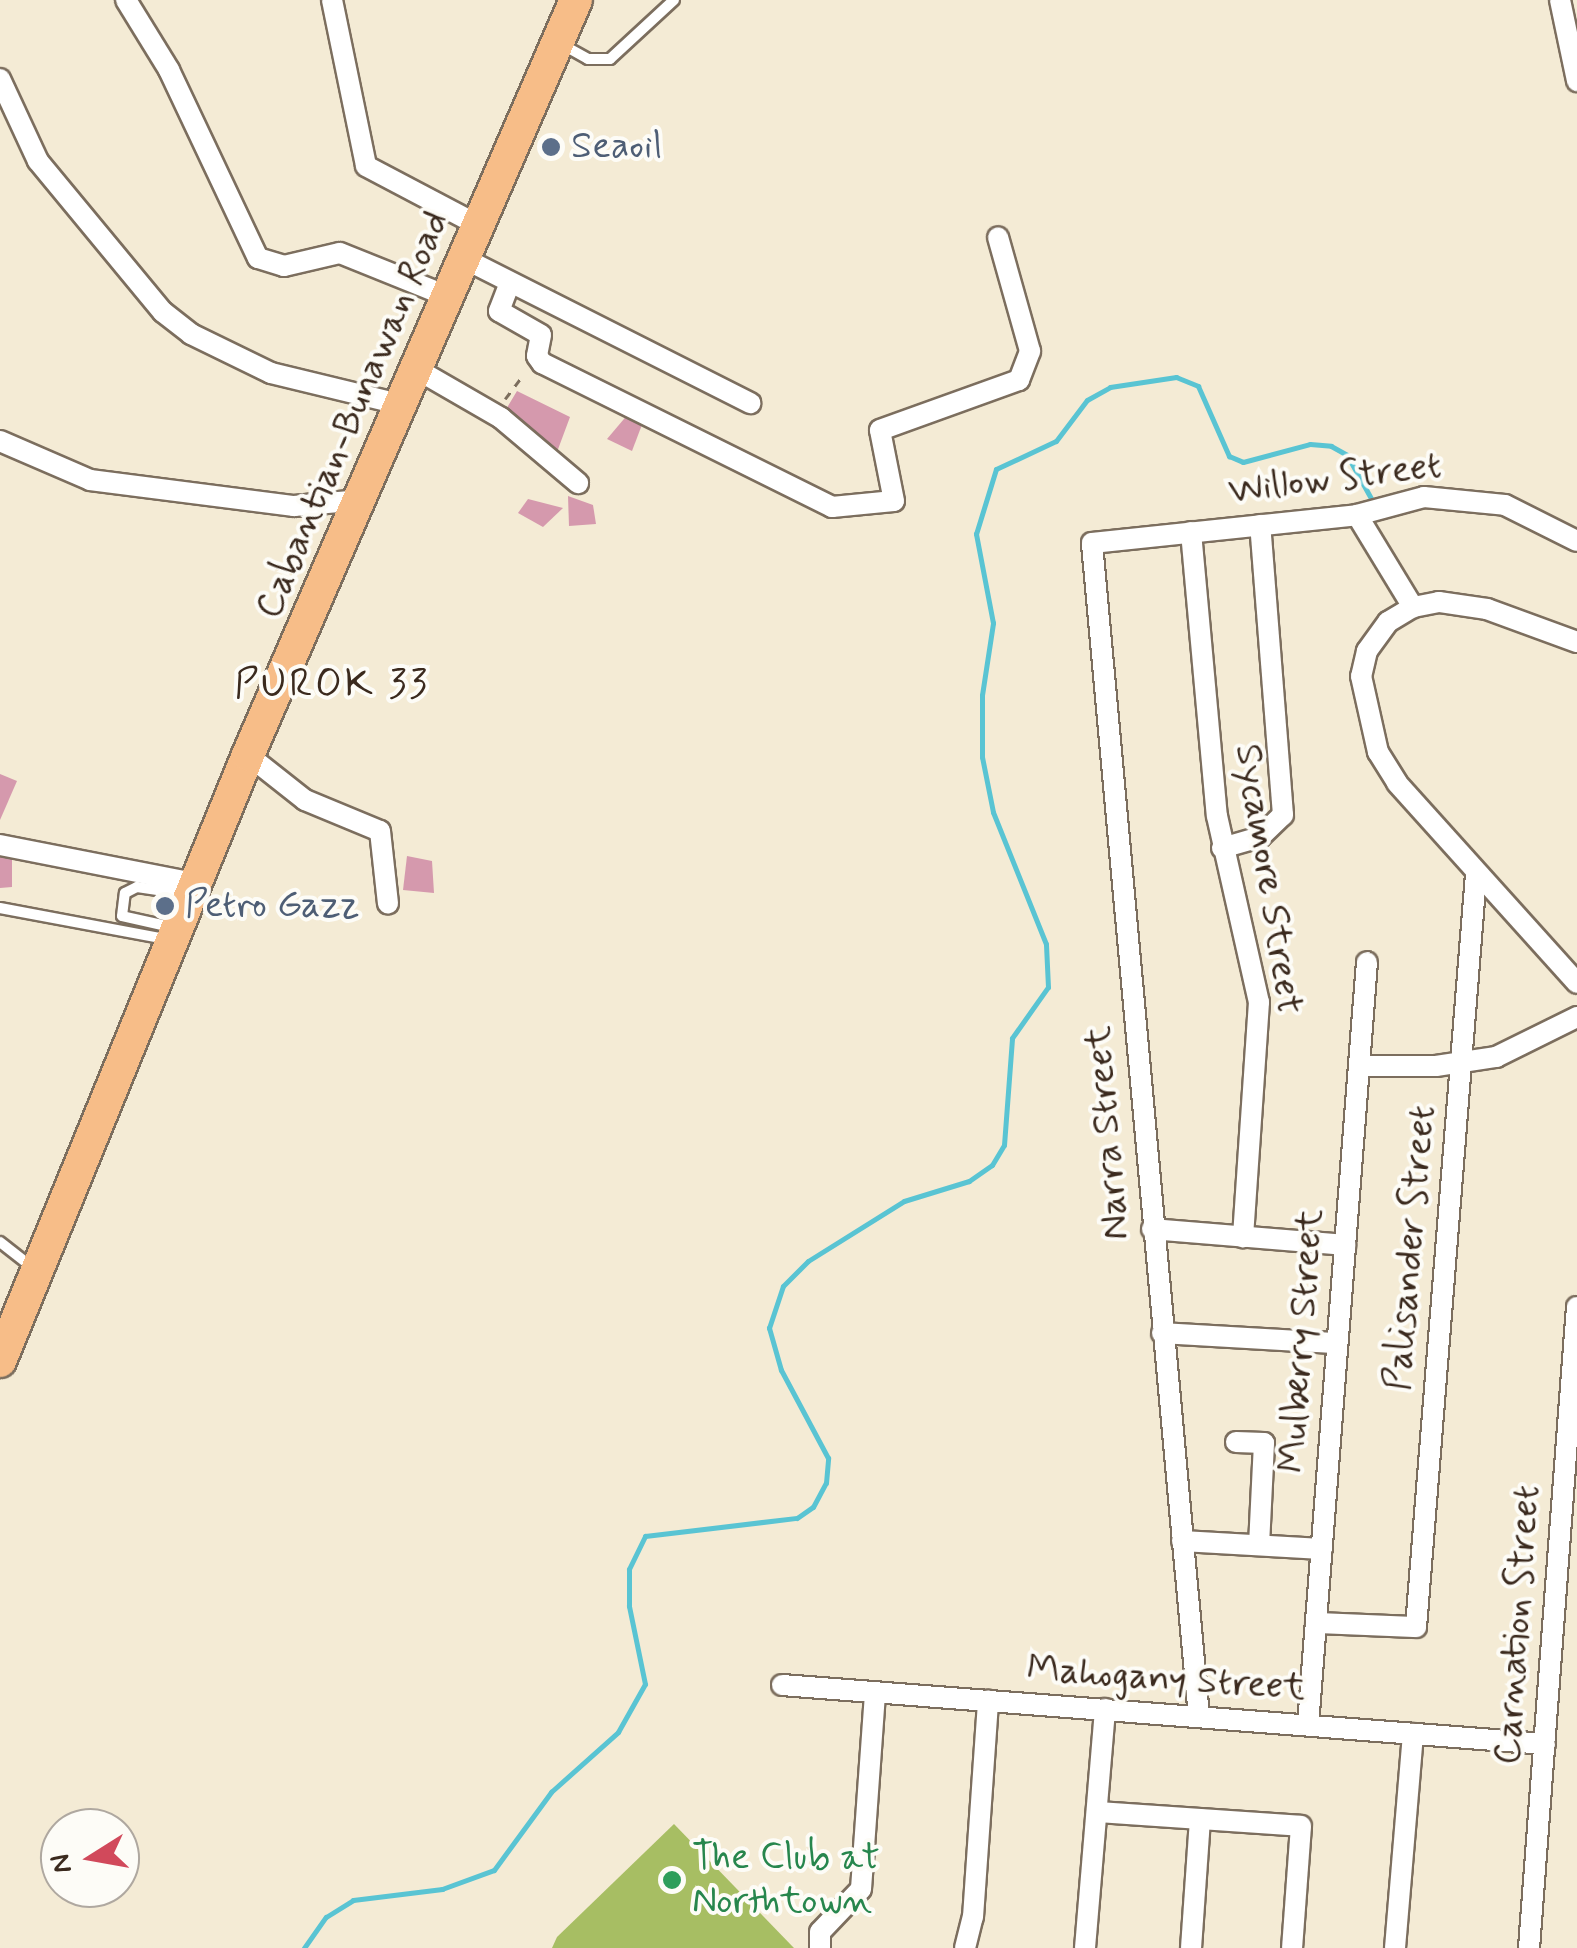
<!DOCTYPE html>
<style>
body{margin:0}
#map{position:relative;width:1577px;height:1948px;overflow:hidden;background:#f4ebd5;font-family:Mynerve,sans-serif}
div>[style]{position:absolute}
[style*='--x']{left:calc(var(--x)*1px);top:calc(var(--y)*1px);width:calc(var(--w)*1px);rotate:calc(var(--a)*1deg)}
.green>*{inset:0;background:#a7be63}
.stream>*{height:5px;margin:-2.5px;padding:0 2.5px;transform-origin:2.5px;border-radius:2.5px;background:#59c4d3}
.building>*{inset:0;background:#d599ad}
.path>*{height:2.5px;margin-top:-1.25px;transform-origin:0;background:repeating-linear-gradient(90deg,#7c6e5e 0 8px,transparent 0 16px)}
.roads{filter:drop-shadow(2px 0 #7c6e5e) drop-shadow(-2px 0 #7c6e5e) drop-shadow(0 2px #7c6e5e) drop-shadow(0 -2px #7c6e5e)}
.service>*{height:10px;margin:-5px;padding:0 5px;transform-origin:5px;border-radius:5px;background:#fff}
.minor>*{height:20px;margin:-10px;padding:0 10px;transform-origin:10px;border-radius:10px;background:#fff}
.primary>*{height:32px;margin:-16px;padding:0 16px;transform-origin:16px;border-radius:16px;background:#f7bd88}
.dots>*{width:28px;height:28px;translate:-50% -50%;box-sizing:border-box;border:5px solid #fdfcf7;border-radius:50%}
span{translate:-50% -50%;white-space:nowrap;text-align:center;line-height:1.15;-webkit-text-stroke:8px #fdfcf7;paint-order:stroke}
.service-label{font-size:38px;color:#4e5e75}
.left{translate:0 -50%;text-align:left}
.street-label{font-size:38px;color:#3b2a1e}
.leisure-label{font-size:38px;color:#27864d}
.neighbourhood-label{font-size:40px;color:#3b2a1e;letter-spacing:2.5px}
.north{position:absolute;left:40px;top:1808px;width:100px;height:100px;box-sizing:border-box;background:#fdfcf7;border:2px solid #afa8a0;border-radius:50%;rotate:259deg;font-size:28px;font-weight:700;line-height:40px;text-align:center;color:#3b2a1e}
.north::after{content:'';display:block;margin:auto;width:35px;height:45px;background:#d1495b;clip-path:polygon(50% 0,100% 100%,50% 72%,0 100%)}
</style>
<div id="map">
<div class="green">
<i style="clip-path:polygon(674px 1824px,794px 1948px,552px 1948px,557px 1937px)"></i>
</div>
<div class="stream">
<i style="--x:304;--y:1948;--w:38;--a:-55"></i>
<i style="--x:326;--y:1917;--w:32;--a:-32"></i>
<i style="--x:353;--y:1900;--w:90;--a:-7"></i>
<i style="--x:442;--y:1889;--w:55;--a:-20.1"></i>
<i style="--x:494;--y:1870;--w:97;--a:-53.8"></i>
<i style="--x:551;--y:1792;--w:90;--a:-41.8"></i>
<i style="--x:618;--y:1732;--w:55;--a:-60.6"></i>
<i style="--x:645;--y:1684;--w:80;--a:-101.6"></i>
<i style="--x:629;--y:1606;--w:37;--a:-90"></i>
<i style="--x:629;--y:1569;--w:37;--a:-64"></i>
<i style="--x:645;--y:1536;--w:153;--a:-6.8"></i>
<i style="--x:797;--y:1518;--w:19;--a:-35"></i>
<i style="--x:813;--y:1507;--w:27;--a:-62"></i>
<i style="--x:826;--y:1483;--w:25;--a:-85"></i>
<i style="--x:828;--y:1458;--w:100;--a:-118.1"></i>
<i style="--x:781;--y:1370;--w:44;--a:-105.9"></i>
<i style="--x:769;--y:1328;--w:44;--a:-71.6"></i>
<i style="--x:783;--y:1286;--w:35;--a:-45"></i>
<i style="--x:808;--y:1261;--w:113;--a:-32"></i>
<i style="--x:904;--y:1201;--w:68;--a:-17.1"></i>
<i style="--x:969;--y:1181;--w:28;--a:-35"></i>
<i style="--x:992;--y:1165;--w:23;--a:-59"></i>
<i style="--x:1004;--y:1145;--w:107;--a:-85.7"></i>
<i style="--x:1012;--y:1038;--w:62;--a:-54.8"></i>
<i style="--x:1048;--y:987;--w:43;--a:-92.7"></i>
<i style="--x:1046;--y:944;--w:142;--a:-111.9"></i>
<i style="--x:993;--y:812;--w:56;--a:-101.3"></i>
<i style="--x:982;--y:757;--w:62;--a:-90"></i>
<i style="--x:982;--y:695;--w:73;--a:-81.3"></i>
<i style="--x:993;--y:623;--w:91;--a:-100.8"></i>
<i style="--x:976;--y:534;--w:68;--a:-72.9"></i>
<i style="--x:996;--y:469;--w:66;--a:-25"></i>
<i style="--x:1056;--y:441;--w:51;--a:-52.9"></i>
<i style="--x:1087;--y:400;--w:26;--a:-29"></i>
<i style="--x:1110;--y:387;--w:67;--a:-8.6"></i>
<i style="--x:1176;--y:377;--w:24;--a:22"></i>
<i style="--x:1198;--y:386;--w:77;--a:66.1"></i>
<i style="--x:1229;--y:456;--w:15;--a:23"></i>
<i style="--x:1243;--y:462;--w:69;--a:-15"></i>
<i style="--x:1310;--y:444;--w:21;--a:5"></i>
<i style="--x:1331;--y:446;--w:18;--a:29"></i>
<i style="--x:1347;--y:455;--w:54;--a:61"></i>
</div>
<div class="building">
<i style="clip-path:polygon(517px 391px,570px 417px,557px 452px,527px 437px,531px 429px,505px 411px)"></i>
<i style="clip-path:polygon(629px 413px,643px 422px,632px 451px,607px 439px)"></i>
<i style="clip-path:polygon(568px 496px,593px 505px,596px 524px,569px 526px)"></i>
<i style="clip-path:polygon(528px 499px,563px 508px,543px 527px,518px 513px)"></i>
<i style="clip-path:polygon(0 774px,17px 781px,0 820px)"></i>
<i style="clip-path:polygon(0 855px,12px 856px,12px 887px,0 888px)"></i>
<i style="clip-path:polygon(407px 856px,432px 861px,434px 893px,403px 890px)"></i>
</div>
<div class="path">
<i style="--x:505;--y:399;--w:31;--a:-53"></i>
</div>
<div class="roads">
<div class="service">
<i style="--x:563;--y:45;--w:29;--a:29"></i>
<i style="--x:588;--y:59;--w:22;--a:0"></i>
<i style="--x:610;--y:59;--w:87;--a:-42.7"></i>
<i style="--x:0;--y:908;--w:169;--a:10.6"></i>
<i style="--x:171;--y:927;--w:50;--a:-167.3"></i>
<i style="--x:122;--y:916;--w:23;--a:-83"></i>
<i style="--x:125;--y:893;--w:13;--a:-27"></i>
<i style="--x:137;--y:887;--w:48;--a:8.5"></i>
<i style="--x:0;--y:1242;--w:39;--a:38"></i>
</div>
<div class="minor">
<i style="--x:126;--y:0;--w:82;--a:58.4"></i>
<i style="--x:169;--y:70;--w:208;--a:64.7"></i>
<i style="--x:258;--y:258;--w:27;--a:17"></i>
<i style="--x:284;--y:266;--w:57;--a:-13.1"></i>
<i style="--x:340;--y:253;--w:115;--a:21.9"></i>
<i style="--x:332;--y:0;--w:169;--a:78.4"></i>
<i style="--x:366;--y:166;--w:127;--a:27.8"></i>
<i style="--x:1560;--y:0;--w:83;--a:78.1"></i>
<i style="--x:0;--y:79;--w:90;--a:65.1"></i>
<i style="--x:38;--y:161;--w:196;--a:50.4"></i>
<i style="--x:163;--y:312;--w:36;--a:38"></i>
<i style="--x:191;--y:334;--w:89;--a:26"></i>
<i style="--x:271;--y:373;--w:136;--a:13.6"></i>
<i style="--x:463;--y:258;--w:322;--a:26.8"></i>
<i style="--x:509;--y:285;--w:28;--a:111"></i>
<i style="--x:499;--y:311;--w:48;--a:29.7"></i>
<i style="--x:541;--y:335;--w:21;--a:101"></i>
<i style="--x:537;--y:356;--w:9;--a:54"></i>
<i style="--x:542;--y:363;--w:324;--a:26.4"></i>
<i style="--x:832;--y:507;--w:62;--a:-5.5"></i>
<i style="--x:894;--y:501;--w:72;--a:-101.2"></i>
<i style="--x:880;--y:430;--w:148;--a:-19.8"></i>
<i style="--x:1019;--y:380;--w:31;--a:-69"></i>
<i style="--x:1030;--y:351;--w:118;--a:-105.7"></i>
<i style="--x:418;--y:370;--w:96;--a:30"></i>
<i style="--x:501;--y:418;--w:101;--a:40.2"></i>
<i style="--x:0;--y:441;--w:98;--a:23.4"></i>
<i style="--x:90;--y:480;--w:206;--a:7.3"></i>
<i style="--x:294;--y:506;--w:67;--a:-5.1"></i>
<i style="--x:1357;--y:515;--w:108;--a:58.7"></i>
<i style="--x:1191;--y:532;--w:285;--a:84.8"></i>
<i style="--x:1217;--y:816;--w:191;--a:77.3"></i>
<i style="--x:1259;--y:1002;--w:236;--a:93.9"></i>
<i style="--x:1577;--y:642;--w:96;--a:-159.9"></i>
<i style="--x:1487;--y:609;--w:49;--a:-171.7"></i>
<i style="--x:1439;--y:602;--w:26;--a:169"></i>
<i style="--x:1413;--y:607;--w:29;--a:149"></i>
<i style="--x:1388;--y:622;--w:36;--a:126"></i>
<i style="--x:1367;--y:651;--w:26;--a:103"></i>
<i style="--x:1361;--y:676;--w:78;--a:77.4"></i>
<i style="--x:1378;--y:752;--w:36;--a:58"></i>
<i style="--x:1397;--y:783;--w:269;--a:48"></i>
<i style="--x:248;--y:755;--w:73;--a:38.3"></i>
<i style="--x:305;--y:800;--w:81;--a:22.5"></i>
<i style="--x:380;--y:831;--w:73;--a:83.7"></i>
<i style="--x:0;--y:845;--w:198;--a:11.1"></i>
<i style="--x:1222;--y:848;--w:40;--a:-16"></i>
<i style="--x:1260;--y:837;--w:32;--a:-44"></i>
<i style="--x:1283;--y:815;--w:291;--a:-94.5"></i>
<i style="--x:1359;--y:1066;--w:77;--a:0"></i>
<i style="--x:1436;--y:1066;--w:61;--a:-8.5"></i>
<i style="--x:1496;--y:1057;--w:90;--a:-26.3"></i>
<i style="--x:1152;--y:1229;--w:194;--a:4.7"></i>
<i style="--x:1162;--y:1333;--w:175;--a:3.3"></i>
<i style="--x:1236;--y:1442;--w:28;--a:2"></i>
<i style="--x:1264;--y:1443;--w:102;--a:92.8"></i>
<i style="--x:1182;--y:1541;--w:140;--a:3.3"></i>
<i style="--x:1316;--y:1623;--w:100;--a:2.3"></i>
<i style="--x:1416;--y:1627;--w:754;--a:-85.44"></i>
<i style="--x:782;--y:1685;--w:765;--a:4.42"></i>
<i style="--x:1199;--y:1717;--w:1179;--a:-95.21"></i>
<i style="--x:1092;--y:543;--w:266;--a:-6"></i>
<i style="--x:1357;--y:515;--w:69;--a:-15"></i>
<i style="--x:1424;--y:497;--w:81;--a:5.6"></i>
<i style="--x:1505;--y:505;--w:80;--a:26.6"></i>
<i style="--x:1308;--y:1725;--w:765;--a:-85.58"></i>
<i style="--x:1097;--y:1812;--w:204;--a:3.9"></i>
<i style="--x:1301;--y:1826;--w:122;--a:94.2"></i>
<i style="--x:820;--y:1948;--w:16;--a:-90"></i>
<i style="--x:820;--y:1932;--w:59;--a:-46.4"></i>
<i style="--x:861;--y:1889;--w:197;--a:-85.9"></i>
<i style="--x:965;--y:1948;--w:32;--a:-76"></i>
<i style="--x:973;--y:1917;--w:217;--a:-86"></i>
<i style="--x:1085;--y:1948;--w:240;--a:-85.2"></i>
<i style="--x:1191;--y:1948;--w:129;--a:-86"></i>
<i style="--x:1395;--y:1948;--w:215;--a:-85.2"></i>
<i style="--x:1529;--y:1948;--w:643;--a:-85.72"></i>
</div>
<div class="primary">
<i style="--x:0;--y:1361;--w:655;--a:-67.74"></i>
<i style="--x:248;--y:755;--w:823;--a:-66.52"></i>
</div>
</div>
<div class="dots">
<i style="left:551px;top:147px;background:#5c6f8a"></i>
<i style="left:165px;top:906px;background:#5c6f8a"></i>
<i style="left:672px;top:1880px;background:#2e9e5b"></i>
</div>
<div class="service-label">
<span class="left" style="left:571px;top:147px">Seaoil</span>
<span class="left" style="left:185px;top:906px">Petro Gazz</span>
</div>
<div class="street-label">
<span style="left:353px;top:415px;rotate:-67deg">Cabantian-Bunawan Road</span>
<span style="left:1335px;top:479px;rotate:-7deg">Willow Street</span>
<span style="left:1268px;top:879px;rotate:81deg">Sycamore Street</span>
<span style="left:1108px;top:1133px;rotate:-95deg">Narra Street</span>
<span style="left:1411px;top:1248px;rotate:-85deg">Palisander Street</span>
<span style="left:1302px;top:1341px;rotate:-86deg">Mulberry Street</span>
<span style="left:1518px;top:1625px;rotate:-86deg">Carnation Street</span>
<span style="left:1166px;top:1679px;rotate:4deg">Mahogany Street</span>
</div>
<div class="leisure-label">
<span class="left" style="left:692px;top:1880px">The Club at<br>Northtown</span>
</div>
<div class="neighbourhood-label">
<span style="left:332px;top:685px">PUROK 33</span>
</div>
<div class="north">N</div>
</div>
